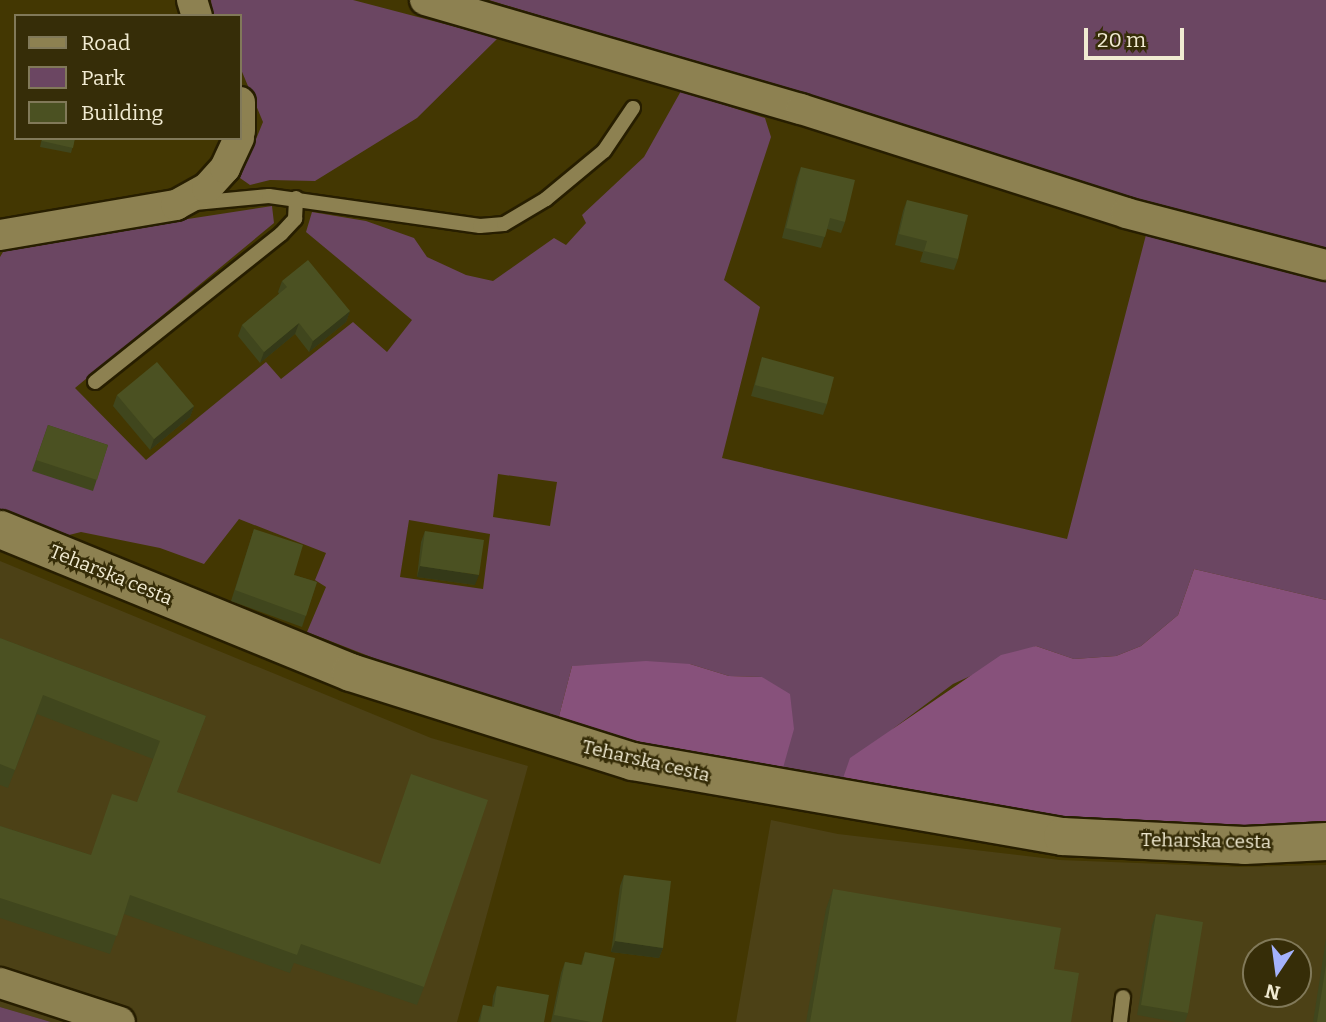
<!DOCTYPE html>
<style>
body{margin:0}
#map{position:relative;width:1326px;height:1022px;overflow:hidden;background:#433702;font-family:Bitter,serif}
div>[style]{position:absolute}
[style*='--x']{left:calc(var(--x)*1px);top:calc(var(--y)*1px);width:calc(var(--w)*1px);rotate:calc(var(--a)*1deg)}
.built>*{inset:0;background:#4c4116}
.green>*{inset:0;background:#6b4662}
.forest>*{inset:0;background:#87517b}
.roads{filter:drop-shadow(2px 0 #271e00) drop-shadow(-2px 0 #271e00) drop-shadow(0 2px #271e00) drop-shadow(0 -2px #271e00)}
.service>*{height:14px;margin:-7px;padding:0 7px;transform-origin:7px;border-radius:7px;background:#8d8151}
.minor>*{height:30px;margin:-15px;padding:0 15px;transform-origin:15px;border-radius:15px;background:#8d8151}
.tertiary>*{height:37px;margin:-18.5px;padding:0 18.5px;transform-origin:18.5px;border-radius:18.5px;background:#8d8151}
.wall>*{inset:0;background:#40461d}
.shaded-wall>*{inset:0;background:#343918}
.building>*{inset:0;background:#4b5122}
span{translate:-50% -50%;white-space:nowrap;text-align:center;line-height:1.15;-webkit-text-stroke:5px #362d08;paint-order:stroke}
.street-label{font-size:19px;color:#f1ebd2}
.legend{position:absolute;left:14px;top:14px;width:228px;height:126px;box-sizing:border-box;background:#362d08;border:2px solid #817959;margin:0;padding:9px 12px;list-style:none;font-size:21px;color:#f1ebd2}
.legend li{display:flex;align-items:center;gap:14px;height:35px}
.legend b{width:35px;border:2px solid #817959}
.north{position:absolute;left:1242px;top:938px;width:70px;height:70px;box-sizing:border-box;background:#362d08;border:2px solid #817959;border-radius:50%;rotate:193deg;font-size:19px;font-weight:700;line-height:28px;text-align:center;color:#f1ebd2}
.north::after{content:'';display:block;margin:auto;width:24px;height:32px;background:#a4b2fc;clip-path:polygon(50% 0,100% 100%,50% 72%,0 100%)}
.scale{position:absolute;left:1084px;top:28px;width:100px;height:32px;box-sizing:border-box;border:4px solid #f1ebd2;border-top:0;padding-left:9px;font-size:21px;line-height:24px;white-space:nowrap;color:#f1ebd2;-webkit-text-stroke:5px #362d08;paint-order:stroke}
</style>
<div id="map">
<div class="built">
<i style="clip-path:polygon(0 561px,431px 738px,528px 766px,457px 1022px,51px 1022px,0 1007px)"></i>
<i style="clip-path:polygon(evenodd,771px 820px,838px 834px,1060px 860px,1240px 867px,1326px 865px,1326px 1022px,736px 1022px,771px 820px,1256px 952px,1298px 952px,1298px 994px,1256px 994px,1256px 952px)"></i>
</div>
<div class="green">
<i style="clip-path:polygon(211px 0,353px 0,498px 38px,417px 118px,315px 181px,270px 180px,250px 185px,240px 178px,263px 122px,240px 67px,240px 16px,212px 16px)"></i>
<i style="clip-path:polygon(evenodd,489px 0,1326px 0,1326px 600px,1194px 569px,1178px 615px,1141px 646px,1116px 656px,1074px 659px,1036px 646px,953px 684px,894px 728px,841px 784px,781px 775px,762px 677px,729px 676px,690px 664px,572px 666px,558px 720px,438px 683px,307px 632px,326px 587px,315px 580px,326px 553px,239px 519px,204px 564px,160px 548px,81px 532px,69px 535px,0 509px,0 257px,6px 247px,272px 206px,274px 223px,75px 388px,146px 460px,266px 362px,281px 379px,353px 322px,387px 352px,412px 320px,306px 232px,312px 212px,366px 221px,414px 238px,427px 257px,466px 275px,493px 281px,554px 238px,566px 245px,586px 223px,582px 215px,644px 157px,681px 91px,765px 118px,771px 137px,724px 280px,760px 307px,722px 458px,1067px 539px,1154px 204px,489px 0,498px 474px,557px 482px,550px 526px,493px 517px,498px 474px,489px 0,409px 520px,490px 534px,483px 589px,400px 577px,409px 520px)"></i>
<i style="clip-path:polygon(0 1007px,51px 1022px,0 1022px)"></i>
</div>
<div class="forest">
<i style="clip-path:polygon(1194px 569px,1326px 600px,1326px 824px,1225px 827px,1052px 818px,841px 784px,850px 758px,1001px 655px,1036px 646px,1074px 659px,1116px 656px,1141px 646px,1178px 615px)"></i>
<i style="clip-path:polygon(646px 661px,690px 664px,729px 676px,762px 677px,790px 694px,794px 729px,781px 775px,638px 746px,558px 720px,572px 666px)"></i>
</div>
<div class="roads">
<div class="service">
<i style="--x:195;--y:203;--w:74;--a:-5.4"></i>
<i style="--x:269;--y:196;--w:213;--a:8.1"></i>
<i style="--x:480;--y:226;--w:24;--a:-5"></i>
<i style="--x:504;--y:224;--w:49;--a:-30.8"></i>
<i style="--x:546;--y:199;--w:75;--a:-39.6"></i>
<i style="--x:604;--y:151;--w:52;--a:-56"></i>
<i style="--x:95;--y:382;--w:238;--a:-38.5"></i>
<i style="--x:281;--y:234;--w:21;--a:-47"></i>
<i style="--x:295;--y:219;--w:21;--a:-87"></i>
<i style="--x:1120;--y:1022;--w:25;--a:-83"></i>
</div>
<div class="minor">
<i style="--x:192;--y:0;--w:17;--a:73"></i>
<i style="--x:425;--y:0;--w:391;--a:16.2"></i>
<i style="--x:801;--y:109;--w:341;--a:17.7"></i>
<i style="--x:1126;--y:213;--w:207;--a:14.6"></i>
<i style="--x:240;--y:102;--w:29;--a:90"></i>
<i style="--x:0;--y:235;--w:179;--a:-9.7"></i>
<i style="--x:176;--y:205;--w:35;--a:-29"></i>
<i style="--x:207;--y:188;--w:27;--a:-48"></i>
<i style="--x:225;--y:168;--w:33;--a:-65"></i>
<i style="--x:0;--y:983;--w:126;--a:18"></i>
</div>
<div class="tertiary">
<i style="--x:0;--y:529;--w:378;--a:22.2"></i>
<i style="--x:350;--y:672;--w:296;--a:17.5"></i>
<i style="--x:632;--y:761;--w:436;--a:9.9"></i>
<i style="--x:1062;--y:836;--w:182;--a:2.8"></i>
<i style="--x:1244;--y:845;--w:82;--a:-2.8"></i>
</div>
</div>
<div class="wall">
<i style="clip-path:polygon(42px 138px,75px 138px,71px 153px,40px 147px)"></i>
<i style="clip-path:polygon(801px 167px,845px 222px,841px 233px,827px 229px,821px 248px,782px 238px,797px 178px)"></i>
<i style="clip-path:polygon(907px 200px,958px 259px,954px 270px,920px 262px,923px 252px,895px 245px,903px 211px)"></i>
<i style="clip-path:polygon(282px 281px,350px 311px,346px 322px,309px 352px,295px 334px,260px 363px,238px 336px,242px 325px,279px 294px,278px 292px)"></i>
<i style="clip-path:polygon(762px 357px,827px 404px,823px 415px,751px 396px)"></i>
<i style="clip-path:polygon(117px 395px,194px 406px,190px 417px,150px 450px,113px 406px)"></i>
<i style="clip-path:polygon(48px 425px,108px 445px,93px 491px,32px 471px)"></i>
<i style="clip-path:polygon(254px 529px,294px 575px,317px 582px,302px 627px,231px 601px)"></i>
<i style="clip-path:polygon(425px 531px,475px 585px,417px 577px,421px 542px)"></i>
<i style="clip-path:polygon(0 638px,206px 716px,177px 792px,424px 987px,417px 1005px,294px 963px,290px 973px,124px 914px,110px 954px,0 918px,0 826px,91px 855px,137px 802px,153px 759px,37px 714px,8px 788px,0 785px)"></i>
<i style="clip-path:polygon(624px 875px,663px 948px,659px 958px,611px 952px,620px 886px)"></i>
<i style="clip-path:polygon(833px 889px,1054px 969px,1071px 1022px,806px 1022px,826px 909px)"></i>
<i style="clip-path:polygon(1156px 914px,1188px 1013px,1185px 1022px,1175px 1022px,1137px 1015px,1152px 925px)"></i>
<i style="clip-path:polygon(1326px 939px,1326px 1022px,1313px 1022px)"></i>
<i style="clip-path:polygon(585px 952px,602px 1022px,551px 1022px,561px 973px,565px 962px,581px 965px)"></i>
<i style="clip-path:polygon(497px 986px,544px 1022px,478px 1022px,483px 1005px,492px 1007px,493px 996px)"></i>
</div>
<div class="shaded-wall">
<i style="clip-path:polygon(350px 311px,346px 322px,309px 352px,313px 341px)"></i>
<i style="clip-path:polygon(299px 323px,295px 334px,260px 363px,264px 352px)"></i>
<i style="clip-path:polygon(194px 406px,190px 417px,150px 450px,154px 439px)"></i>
<i style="clip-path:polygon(420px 566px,479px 575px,475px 585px,417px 577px)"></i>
<i style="clip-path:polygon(615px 941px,663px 948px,659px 958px,611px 952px)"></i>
</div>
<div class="building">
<i style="clip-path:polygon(42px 138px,75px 138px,73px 148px,42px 141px)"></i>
<i style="clip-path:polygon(801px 167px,855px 180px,845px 222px,830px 218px,825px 237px,786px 228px)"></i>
<i style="clip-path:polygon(907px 200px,968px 215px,958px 259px,924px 251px,927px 241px,899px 234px)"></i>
<i style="clip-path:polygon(308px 260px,350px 311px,313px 341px,299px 323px,264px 352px,242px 325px,287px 287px,282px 281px)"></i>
<i style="clip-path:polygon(762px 357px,834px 377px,827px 404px,755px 385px)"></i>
<i style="clip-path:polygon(157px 362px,194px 406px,154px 439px,117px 395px)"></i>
<i style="clip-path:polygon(48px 425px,108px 445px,97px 480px,36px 460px)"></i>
<i style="clip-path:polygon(254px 529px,303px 545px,294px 575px,317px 582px,306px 616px,235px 590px)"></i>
<i style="clip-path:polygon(425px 531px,484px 540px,479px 575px,420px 566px)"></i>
<i style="clip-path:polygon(0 638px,206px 716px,177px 792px,380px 864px,411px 774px,488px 800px,424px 987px,301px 944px,297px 955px,130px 895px,117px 936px,0 898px,0 826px,91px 855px,112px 794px,137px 802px,160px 741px,43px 695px,15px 770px,0 764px)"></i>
<i style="clip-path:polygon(624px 875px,671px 881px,663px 948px,615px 941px)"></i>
<i style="clip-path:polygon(833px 889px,1061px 928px,1054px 969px,1079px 973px,1071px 1022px,810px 1022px)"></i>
<i style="clip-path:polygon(1156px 914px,1203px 922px,1188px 1013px,1141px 1005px)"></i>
<i style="clip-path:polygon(585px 952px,615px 958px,602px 1022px,591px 1022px,554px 1015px,565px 962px,582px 965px)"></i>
<i style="clip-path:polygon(1326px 965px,1326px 1022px,1317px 1022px)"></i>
<i style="clip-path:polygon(497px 986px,549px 995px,544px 1022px,480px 1022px,483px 1005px,494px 1007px)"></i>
</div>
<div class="street-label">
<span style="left:111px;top:575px;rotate:22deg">Teharska cesta</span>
<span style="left:646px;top:761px;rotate:13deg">Teharska cesta</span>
<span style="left:1206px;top:841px;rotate:1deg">Teharska cesta</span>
</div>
<ul class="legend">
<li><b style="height:9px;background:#8d8151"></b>Road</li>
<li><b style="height:19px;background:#6b4662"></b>Park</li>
<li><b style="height:19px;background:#4b5122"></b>Building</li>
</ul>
<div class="north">N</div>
<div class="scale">20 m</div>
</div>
